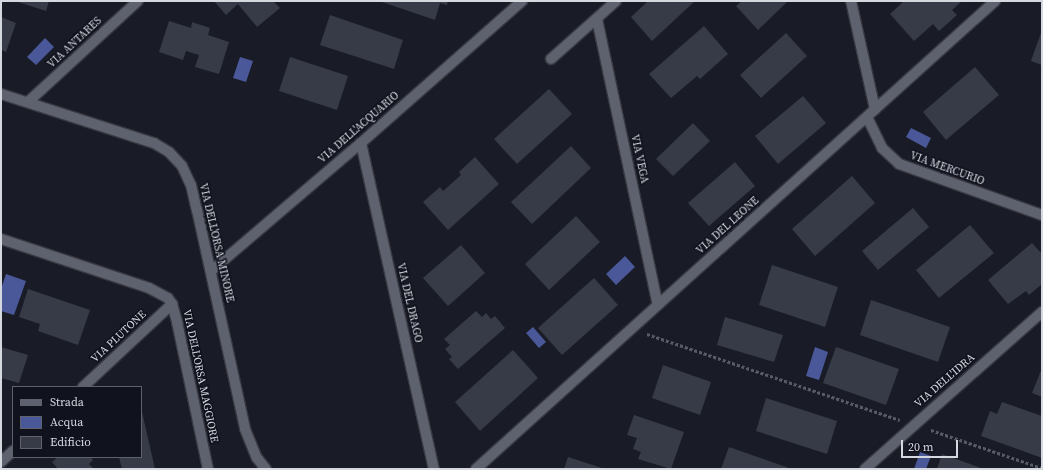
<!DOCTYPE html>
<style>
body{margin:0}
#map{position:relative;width:1043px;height:470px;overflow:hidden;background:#191c26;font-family:"Source Serif 4",serif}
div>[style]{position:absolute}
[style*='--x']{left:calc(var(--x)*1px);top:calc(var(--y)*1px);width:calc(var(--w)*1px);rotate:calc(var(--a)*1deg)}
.water>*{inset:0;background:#4a589a}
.building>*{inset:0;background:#373b47}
.path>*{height:2.5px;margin-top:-1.25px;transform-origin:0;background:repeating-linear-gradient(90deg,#585a64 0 3px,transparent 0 5px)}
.roads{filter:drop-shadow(1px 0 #373841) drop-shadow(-1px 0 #373841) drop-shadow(0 1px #373841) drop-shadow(0 -1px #373841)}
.street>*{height:10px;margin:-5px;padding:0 5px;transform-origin:5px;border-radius:5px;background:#5e626f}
span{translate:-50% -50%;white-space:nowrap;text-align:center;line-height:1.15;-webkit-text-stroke:3px #10121d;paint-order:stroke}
.street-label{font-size:11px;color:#d6d8e0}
.frame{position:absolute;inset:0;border:2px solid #d6d8e0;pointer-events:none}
.legend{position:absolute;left:12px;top:386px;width:130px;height:72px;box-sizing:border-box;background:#10121d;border:1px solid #5f616b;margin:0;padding:5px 7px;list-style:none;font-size:12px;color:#d6d8e0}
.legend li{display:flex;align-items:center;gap:8px;height:20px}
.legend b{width:20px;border:1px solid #5f616b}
.scale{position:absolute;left:901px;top:440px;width:57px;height:18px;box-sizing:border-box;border:2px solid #d6d8e0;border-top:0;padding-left:5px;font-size:12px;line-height:14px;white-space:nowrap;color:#d6d8e0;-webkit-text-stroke:3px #10121d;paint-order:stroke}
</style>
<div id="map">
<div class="water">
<i style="clip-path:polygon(45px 38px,54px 47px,36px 65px,27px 57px)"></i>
<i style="clip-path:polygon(240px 57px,253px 61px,246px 82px,233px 78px)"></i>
<i style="clip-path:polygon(911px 128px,931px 138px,926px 148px,906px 137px)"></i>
<i style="clip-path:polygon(625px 256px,635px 267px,616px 285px,606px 274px)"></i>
<i style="clip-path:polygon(6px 274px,26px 281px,14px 315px,1px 311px,1px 289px)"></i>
<i style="clip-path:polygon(533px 327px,546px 342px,539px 348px,526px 333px)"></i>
<i style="clip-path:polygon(815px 347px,828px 352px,819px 380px,806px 376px)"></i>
<i style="clip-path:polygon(920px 452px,931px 456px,926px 469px,914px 469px)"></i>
</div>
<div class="building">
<i style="clip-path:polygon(15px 1px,49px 1px,46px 11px)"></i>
<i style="clip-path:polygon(214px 1px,273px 1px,280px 8px,257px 27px,238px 4px,226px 15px)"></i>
<i style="clip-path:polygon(379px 1px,448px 1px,447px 5px,440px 3px,435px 20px)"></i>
<i style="clip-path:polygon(648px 1px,695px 1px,652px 41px,631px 17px)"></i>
<i style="clip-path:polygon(742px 1px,788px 1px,758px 30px,736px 6px)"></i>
<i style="clip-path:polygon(904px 1px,962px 1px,952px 10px,957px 15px,939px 31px,933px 24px,914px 41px,890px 14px)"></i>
<i style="clip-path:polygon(330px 15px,403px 40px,394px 69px,320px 45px)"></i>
<i style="clip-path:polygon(1px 17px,16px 23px,6px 52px,1px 50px)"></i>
<i style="clip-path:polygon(169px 21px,191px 28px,192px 22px,210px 28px,208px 35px,229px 42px,219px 74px,195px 67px,199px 55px,186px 51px,183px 60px,159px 52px)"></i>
<i style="clip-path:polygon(704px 26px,728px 54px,700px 79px,697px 76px,671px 98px,649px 74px)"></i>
<i style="clip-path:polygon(1042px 30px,1042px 65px,1031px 61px)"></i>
<i style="clip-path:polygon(786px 33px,807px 56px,761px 98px,740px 75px)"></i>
<i style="clip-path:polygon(290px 57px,348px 76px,337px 110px,279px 91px)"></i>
<i style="clip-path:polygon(975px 67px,999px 95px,946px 140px,923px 112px)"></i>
<i style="clip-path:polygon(549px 89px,572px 114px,517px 164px,494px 139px)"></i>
<i style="clip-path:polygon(803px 96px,826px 123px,778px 164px,755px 136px)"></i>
<i style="clip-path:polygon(693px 123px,710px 141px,673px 176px,656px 159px)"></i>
<i style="clip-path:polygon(571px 146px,591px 168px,532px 224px,511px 202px)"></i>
<i style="clip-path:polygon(475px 157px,499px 184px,448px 230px,423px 202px,440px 187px,443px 191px,461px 175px,459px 172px)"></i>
<i style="clip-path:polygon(735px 162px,755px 186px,709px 226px,688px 203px)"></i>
<i style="clip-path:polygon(852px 176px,875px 203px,815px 256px,792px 229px)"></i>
<i style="clip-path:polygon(913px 208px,929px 227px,878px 270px,862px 251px)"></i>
<i style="clip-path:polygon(576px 216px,600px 242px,549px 290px,525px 264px)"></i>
<i style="clip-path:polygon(970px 225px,994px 253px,939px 298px,916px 270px)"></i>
<i style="clip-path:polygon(1032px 243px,1042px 254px,1042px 284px,1029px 295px,1026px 291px,1008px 304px,988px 280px)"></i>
<i style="clip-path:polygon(461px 245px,485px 273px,448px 306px,423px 278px)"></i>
<i style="clip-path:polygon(772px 265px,838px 287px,825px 327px,759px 305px)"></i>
<i style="clip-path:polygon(594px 278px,618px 305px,562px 355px,538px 328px)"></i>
<i style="clip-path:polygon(28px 289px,90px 310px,78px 345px,38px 331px,40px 324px,19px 317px)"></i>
<i style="clip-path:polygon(871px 300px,950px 327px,938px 362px,860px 335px)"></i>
<i style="clip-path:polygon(476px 311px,482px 317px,486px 313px,491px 319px,495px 316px,505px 328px,458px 369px,449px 359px,452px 357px,445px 349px,450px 345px,444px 339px)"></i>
<i style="clip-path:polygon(725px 317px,783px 335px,774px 362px,717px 345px)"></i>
<i style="clip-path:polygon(1px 347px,28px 355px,19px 383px,1px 378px)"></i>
<i style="clip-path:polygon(836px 347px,899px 369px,886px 405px,823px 383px)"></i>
<i style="clip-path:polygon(513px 350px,538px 378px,480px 431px,455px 402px)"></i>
<i style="clip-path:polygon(663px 365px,711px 382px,700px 415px,652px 398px)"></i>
<i style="clip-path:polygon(1042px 368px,1042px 397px,1032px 393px)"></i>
<i style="clip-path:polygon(766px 398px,837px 421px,827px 454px,756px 431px)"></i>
<i style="clip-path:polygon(1002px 402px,1042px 416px,1042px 458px,981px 436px,990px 411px,997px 414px)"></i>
<i style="clip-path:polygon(142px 412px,155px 469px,122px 469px,119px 457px,141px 457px)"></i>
<i style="clip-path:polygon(634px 415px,684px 432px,671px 469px,638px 459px,641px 452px,633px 449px,637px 438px,627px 435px)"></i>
<i style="clip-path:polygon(729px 447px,792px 469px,721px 469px)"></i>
<i style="clip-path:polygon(942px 454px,984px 469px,937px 469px)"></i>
<i style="clip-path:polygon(58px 457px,91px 457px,93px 460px,89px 464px,94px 469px,58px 469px,52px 462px)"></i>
<i style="clip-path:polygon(568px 457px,605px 469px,564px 469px)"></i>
</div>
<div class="path">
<i style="--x:647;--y:334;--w:267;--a:18.8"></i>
<i style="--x:931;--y:430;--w:117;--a:18.9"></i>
</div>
<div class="roads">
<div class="street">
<i style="--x:851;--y:1;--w:111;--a:77.5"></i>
<i style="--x:597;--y:19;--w:292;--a:78"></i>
<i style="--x:551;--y:59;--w:87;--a:-41.7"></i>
<i style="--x:1;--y:94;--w:161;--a:17.8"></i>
<i style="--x:154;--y:143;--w:17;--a:31"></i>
<i style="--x:169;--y:152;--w:19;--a:47"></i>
<i style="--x:182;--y:166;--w:21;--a:65"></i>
<i style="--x:191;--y:185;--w:26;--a:77"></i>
<i style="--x:197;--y:210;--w:224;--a:77.6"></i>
<i style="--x:245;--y:429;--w:31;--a:68"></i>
<i style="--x:257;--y:458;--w:14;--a:51"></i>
<i style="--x:28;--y:102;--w:149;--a:-42.6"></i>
<i style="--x:867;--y:117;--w:34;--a:64"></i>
<i style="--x:882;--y:148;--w:23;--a:43"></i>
<i style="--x:899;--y:164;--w:152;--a:19.6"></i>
<i style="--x:361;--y:143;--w:334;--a:77.4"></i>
<i style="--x:1;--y:239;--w:156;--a:18.3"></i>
<i style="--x:149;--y:288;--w:21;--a:28"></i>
<i style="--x:168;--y:298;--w:7;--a:56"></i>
<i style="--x:172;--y:304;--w:19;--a:74"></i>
<i style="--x:177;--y:322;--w:150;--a:78.1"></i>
<i style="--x:211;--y:271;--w:197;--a:-40.5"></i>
<i style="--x:361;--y:143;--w:215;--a:-41.4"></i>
<i style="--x:83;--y:387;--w:122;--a:-43"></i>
<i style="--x:1;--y:462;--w:16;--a:-43"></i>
<i style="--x:476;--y:469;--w:699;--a:-42.04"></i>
<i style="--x:865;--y:469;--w:237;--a:-41.6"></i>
</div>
</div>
<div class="street-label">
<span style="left:75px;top:43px;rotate:-43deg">VIA ANTARES</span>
<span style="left:359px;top:128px;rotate:-41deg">VIA DELL'ACQUARIO</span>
<span style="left:639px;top:159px;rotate:78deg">VIA VEGA</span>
<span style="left:947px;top:169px;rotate:20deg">VIA MERCURIO</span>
<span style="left:728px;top:226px;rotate:-42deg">VIA DEL LEONE</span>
<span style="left:216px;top:243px;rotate:77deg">VIA DELL'ORSA MINORE</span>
<span style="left:409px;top:303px;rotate:77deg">VIA DEL DRAGO</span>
<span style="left:119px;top:337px;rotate:-43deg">VIA PLUTONE</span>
<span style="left:200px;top:376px;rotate:78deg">VIA DELL'ORSA MAGGIORE</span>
<span style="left:945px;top:381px;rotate:-41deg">VIA DELL'IDRA</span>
</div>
<div class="frame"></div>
<ul class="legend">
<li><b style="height:5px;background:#5e626f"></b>Strada</li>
<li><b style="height:11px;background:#4a589a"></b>Acqua</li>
<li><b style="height:11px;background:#373b47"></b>Edificio</li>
</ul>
<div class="scale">20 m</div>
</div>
